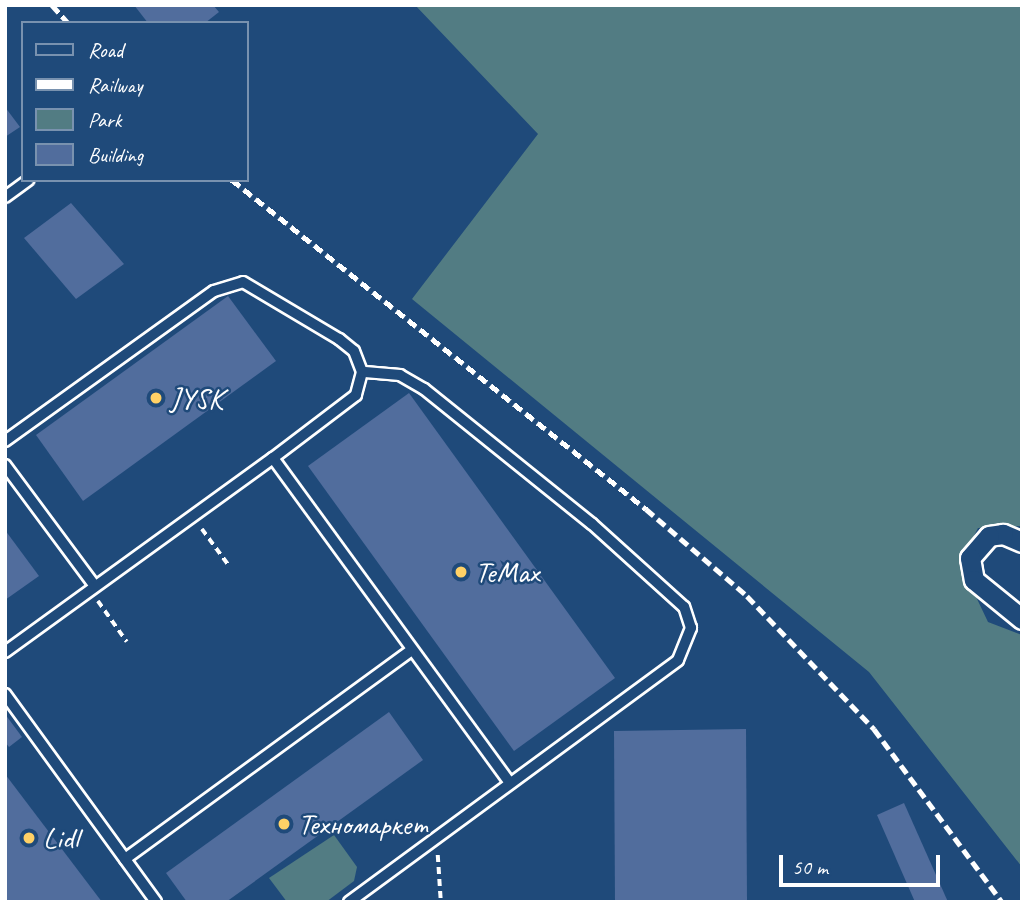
<!DOCTYPE html>
<meta charset="utf-8">
<style>
body{margin:0}
#map{position:relative;width:1027px;height:907px;overflow:hidden;background:#1f4a7a;font-family:Caveat,sans-serif}
div>[style]{position:absolute}
[style*='--x']{left:calc(var(--x)*1px);top:calc(var(--y)*1px);width:calc(var(--w)*1px);rotate:calc(var(--a)*1deg)}
.green>*{inset:0;background:#527c83}
.building>*{inset:0;background:#516d9d}
.path>*{height:3.5px;margin-top:-1.75px;transform-origin:0;background:repeating-linear-gradient(90deg,#fff 0 7px,transparent 0 12px)}
.roads{filter:drop-shadow(2px 0 #fff) drop-shadow(-2px 0 #fff) drop-shadow(0 2px #fff) drop-shadow(0 -2px #fff)}
.lane>*{height:10px;margin:-5px;padding:0 5px;transform-origin:5px;border-radius:5px;background:#1f4a7a}
.street>*{height:19px;margin:-9.5px;padding:0 9.5px;transform-origin:9.5px;border-radius:9.5px;background:#1f4a7a}
.rail>*{height:5px;margin-top:-2.5px;transform-origin:0;background:repeating-linear-gradient(90deg,#fff 0 10px,transparent 0 15px)}
.dots>*{width:19px;height:19px;translate:-50% -50%;box-sizing:border-box;border:4px solid #1f4a7a;border-radius:50%}
span{translate:-50% -50%;white-space:nowrap;text-align:center;line-height:1.15;-webkit-text-stroke:5px #1f4a7a;paint-order:stroke}
.poi-label{font-size:30px;color:#fff}
.left{translate:0 -50%;text-align:left}
.frame{position:absolute;inset:0;border:7px solid #fff;pointer-events:none}
.legend{position:absolute;left:21px;top:21px;width:228px;height:161px;box-sizing:border-box;background:#1f4a7a;border:2px solid #7992af;margin:0;padding:9px 12px;list-style:none;font-size:21px;color:#fff}
.legend li{display:flex;align-items:center;gap:14px;height:35px}
.legend b{width:35px;border:2px solid #7992af}
.scale{position:absolute;left:779px;top:855px;width:161px;height:32px;box-sizing:border-box;border:4px solid #fff;border-top:0;padding-left:9px;font-size:21px;line-height:24px;white-space:nowrap;color:#fff;-webkit-text-stroke:5px #1f4a7a;paint-order:stroke}
</style>
<div id="map">
<div class="green">
<i style="clip-path:polygon(415px 5px,1022px 5px,1022px 526px,978px 528px,960px 563px,988px 622px,1022px 635px,1022px 867px,869px 672px,412px 299px,538px 134px)"></i>
<i style="clip-path:polygon(334px 835px,357px 867px,354px 881px,326px 902px,287px 902px,269px 878px)"></i>
</div>
<div class="building">
<i style="clip-path:polygon(134px 5px,213px 5px,219px 12px,205px 23px,148px 23px)"></i>
<i style="clip-path:polygon(5px 107px,20px 127px,5px 137px)"></i>
<i style="clip-path:polygon(71px 203px,124px 264px,76px 299px,24px 238px)"></i>
<i style="clip-path:polygon(228px 296px,276px 361px,83px 501px,36px 435px)"></i>
<i style="clip-path:polygon(409px 393px,615px 678px,514px 751px,308px 466px)"></i>
<i style="clip-path:polygon(5px 530px,39px 576px,5px 600px)"></i>
<i style="clip-path:polygon(389px 712px,423px 760px,226px 902px,187px 902px,166px 873px)"></i>
<i style="clip-path:polygon(5px 714px,22px 737px,9px 747px,5px 742px)"></i>
<i style="clip-path:polygon(746px 729px,747px 902px,615px 902px,614px 731px)"></i>
<i style="clip-path:polygon(5px 774px,102px 902px,5px 902px)"></i>
<i style="clip-path:polygon(904px 803px,948px 902px,915px 902px,877px 815px)"></i>
</div>
<div class="path">
<i style="--x:202;--y:529;--w:47;--a:53.6"></i>
<i style="--x:98;--y:601;--w:50;--a:54.7"></i>
<i style="--x:438;--y:855;--w:47;--a:86.3"></i>
</div>
<div class="roads">
<div class="lane">
<i style="--x:5;--y:197;--w:29;--a:-36"></i>
<i style="--x:5;--y:441;--w:257;--a:-35.7"></i>
<i style="--x:214;--y:291;--w:30;--a:-17"></i>
<i style="--x:243;--y:282;--w:112;--a:30.7"></i>
<i style="--x:339;--y:339;--w:19;--a:39"></i>
<i style="--x:354;--y:351;--w:22;--a:69"></i>
<i style="--x:362;--y:372;--w:24;--a:105"></i>
<i style="--x:356;--y:395;--w:104;--a:142.8"></i>
<i style="--x:5;--y:465;--w:151;--a:53.4"></i>
<i style="--x:5;--y:652;--w:331;--a:-35.9"></i>
<i style="--x:273;--y:458;--w:402;--a:53.9"></i>
<i style="--x:5;--y:694;--w:257;--a:54"></i>
<i style="--x:125;--y:859;--w:355;--a:-36.1"></i>
<i style="--x:349;--y:902;--w:408;--a:-36.3"></i>
<i style="--x:678;--y:660;--w:35;--a:-68"></i>
<i style="--x:691;--y:628;--w:22;--a:-108"></i>
<i style="--x:684;--y:607;--w:124;--a:-137.9"></i>
<i style="--x:592;--y:524;--w:216;--a:-141.2"></i>
<i style="--x:424;--y:389;--w:28;--a:-150"></i>
<i style="--x:400;--y:375;--w:38;--a:-175"></i>
</div>
<div class="street">
<i style="--x:1022;--y:542;--w:21;--a:-157"></i>
<i style="--x:1003;--y:534;--w:14;--a:172"></i>
<i style="--x:989;--y:536;--w:29;--a:131"></i>
<i style="--x:970;--y:558;--w:22;--a:80"></i>
<i style="--x:974;--y:580;--w:62;--a:39.1"></i>
</div>
</div>
<div class="rail">
<i style="--x:52;--y:5;--w:24;--a:48"></i>
<i style="--x:232;--y:180;--w:529;--a:38.47"></i>
<i style="--x:646;--y:509;--w:133;--a:40.7"></i>
<i style="--x:747;--y:596;--w:184;--a:46.3"></i>
<i style="--x:874;--y:729;--w:215;--a:53.5"></i>
</div>
<div class="dots">
<i style="left:156px;top:398px;background:#ffd166"></i>
<i style="left:461px;top:572px;background:#ffd166"></i>
<i style="left:284px;top:824px;background:#ffd166"></i>
<i style="left:29px;top:838px;background:#ffd166"></i>
</div>
<div class="poi-label">
<span class="left" style="left:170px;top:398px">JYSK</span>
<span class="left" style="left:475px;top:572px">ТеМах</span>
<span class="left" style="left:298px;top:824px">Техномаркет</span>
<span class="left" style="left:43px;top:838px">Lidl</span>
</div>
<div class="frame"></div>
<ul class="legend">
<li><b style="height:9px;background:#1f4a7a"></b>Road</li>
<li><b style="height:9px;background:#fff"></b>Railway</li>
<li><b style="height:19px;background:#527c83"></b>Park</li>
<li><b style="height:19px;background:#516d9d"></b>Building</li>
</ul>
<div class="scale">50 m</div>
</div>
